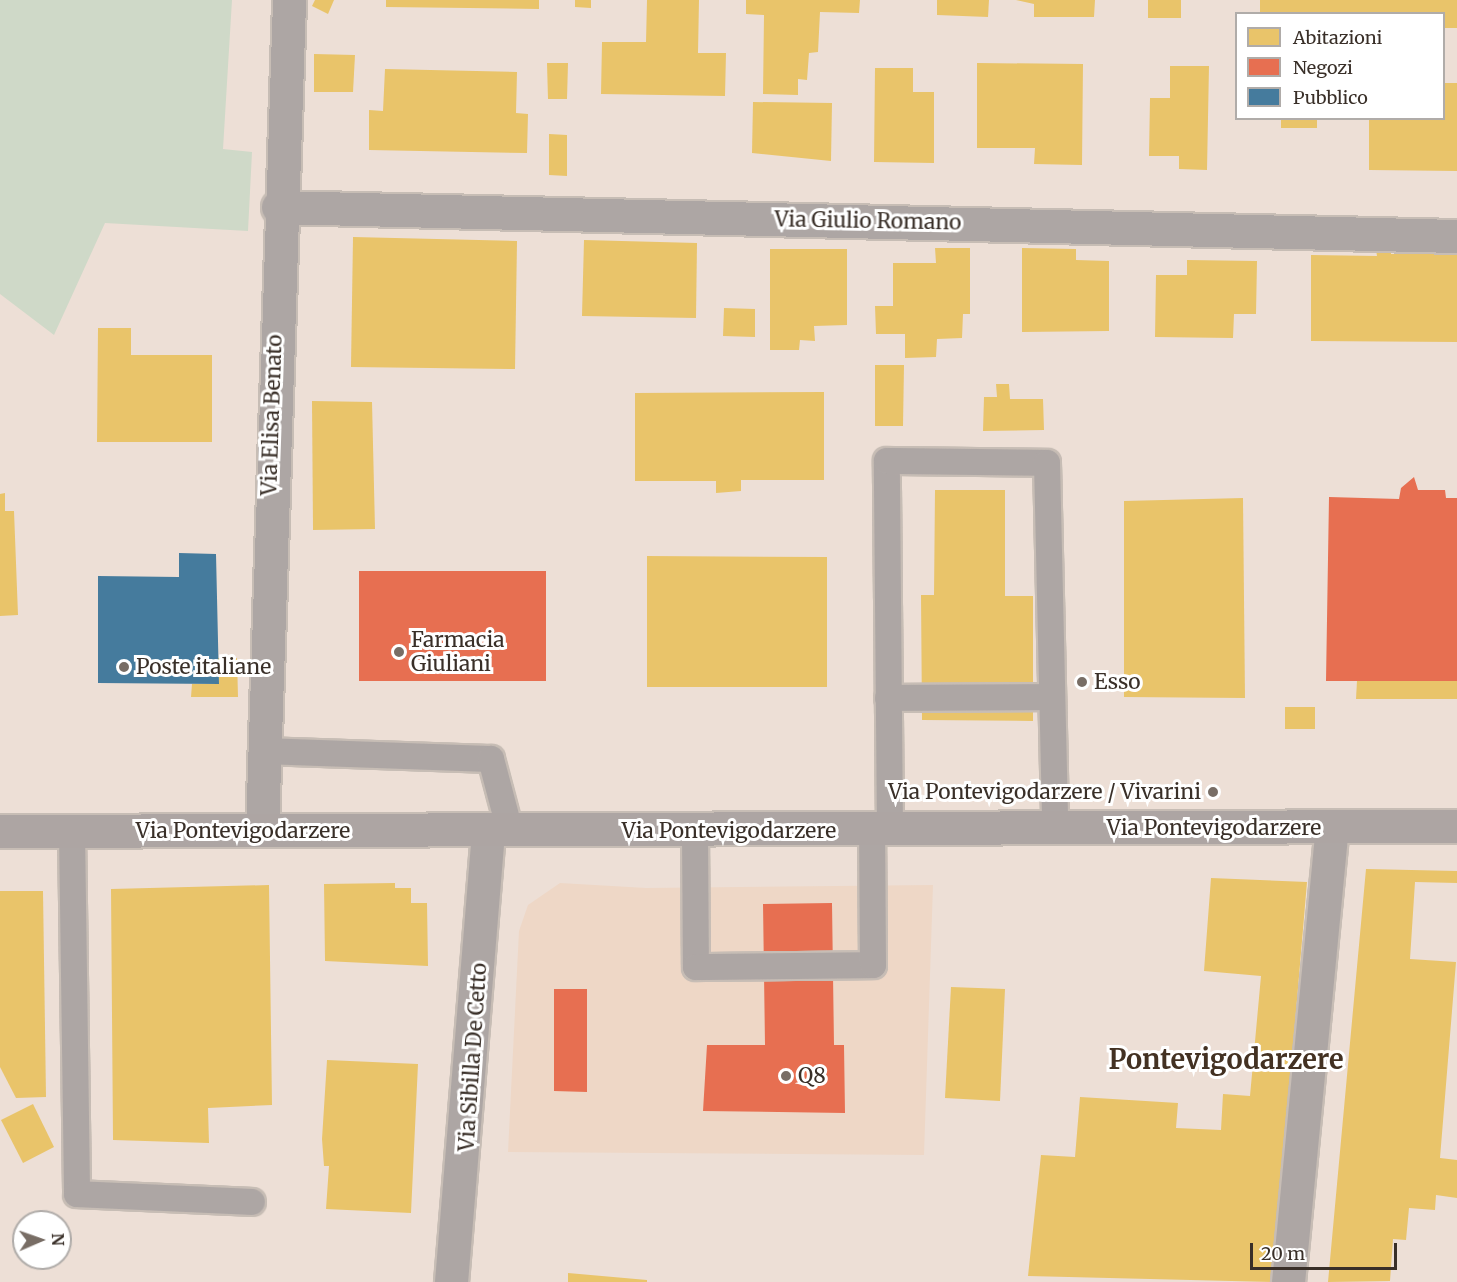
<!DOCTYPE html>
<style>
body{margin:0}
#map{position:relative;width:1457px;height:1282px;overflow:hidden;background:#eddfd6;font-family:Merriweather,serif}
div>[style]{position:absolute}
[style*='--x']{left:calc(var(--x)*1px);top:calc(var(--y)*1px);width:calc(var(--w)*1px);rotate:calc(var(--a)*1deg)}
.built>*{inset:0;background:#eed7c6}
.green>*{inset:0;background:#cfd9c8}
.homes>*{inset:0;background:#e9c46a}
.shops>*{inset:0;background:#e76f51}
.public>*{inset:0;background:#457b9d}
.roads{filter:drop-shadow(2px 0 #c7bdb5) drop-shadow(-2px 0 #c7bdb5) drop-shadow(0 2px #c7bdb5) drop-shadow(0 -2px #c7bdb5)}
.lane>*{height:26px;margin:-13px;padding:0 13px;transform-origin:13px;border-radius:13px;background:#ada6a4}
.street>*{height:33px;margin:-16.5px;padding:0 16.5px;transform-origin:16.5px;border-radius:16.5px;background:#ada6a4}
.secondary>*{height:33px;margin:-16.5px;padding:0 16.5px;transform-origin:16.5px;border-radius:16.5px;background:#ada5a3}
.dots>*{width:16px;height:16px;translate:-50% -50%;box-sizing:border-box;border:3px solid #fff;border-radius:50%}
span{translate:-50% -50%;white-space:nowrap;text-align:center;line-height:1.15;-webkit-text-stroke:6px #fff;paint-order:stroke}
.street-label{font-size:21px;color:#392f28}
.poi-label{font-size:21px;color:#392f28}
.left{translate:0 -50%;text-align:left}
.right{translate:-100% -50%;text-align:right}
.district-label{font-size:27px;color:#433122;font-weight:700}
.legend{position:absolute;left:1235px;top:12px;width:210px;height:108px;box-sizing:border-box;background:#fff;border:2px solid #b0aca9;margin:0;padding:8px 10px;list-style:none;font-size:18px;color:#392f28}
.legend li{display:flex;align-items:center;gap:12px;height:30px}
.legend b{width:30px;border:2px solid #b0aca9}
.north{position:absolute;left:12px;top:1210px;width:60px;height:60px;box-sizing:border-box;background:#fff;border:2px solid #b0aca9;border-radius:50%;rotate:88deg;font-size:16px;font-weight:700;line-height:24px;text-align:center;color:#392f28}
.north::after{content:'';display:block;margin:auto;width:21px;height:27px;background:#786d65;clip-path:polygon(50% 0,100% 100%,50% 72%,0 100%)}
.scale{position:absolute;left:1250px;top:1243px;width:147px;height:27px;box-sizing:border-box;border:3px solid #392f28;border-top:0;padding-left:8px;font-size:18px;line-height:21px;white-space:nowrap;color:#392f28;-webkit-text-stroke:4px #fff;paint-order:stroke}
</style>
<div id="map">
<div class="built">
<i style="clip-path:polygon(560px 883px,646px 888px,933px 885px,924px 1155px,508px 1152px,519px 931px,528px 905px)"></i>
</div>
<div class="green">
<i style="clip-path:polygon(0 0,232px 0,223px 149px,252px 152px,248px 231px,105px 223px,54px 335px,0 294px)"></i>
</div>
<div class="homes">
<i style="clip-path:polygon(315px 0,334px 0,328px 14px,312px 6px)"></i>
<i style="clip-path:polygon(386px 0,539px 0,539px 9px,386px 7px)"></i>
<i style="clip-path:polygon(575px 0,591px 0,591px 8px,575px 7px)"></i>
<i style="clip-path:polygon(647px 0,699px 0,698px 53px,726px 53px,725px 96px,601px 94px,602px 42px,646px 42px)"></i>
<i style="clip-path:polygon(746px 0,860px 0,859px 13px,820px 12px,818px 52px,809px 53px,807px 80px,798px 79px,798px 95px,763px 94px,764px 15px,746px 14px)"></i>
<i style="clip-path:polygon(937px 0,989px 0,988px 17px,937px 15px)"></i>
<i style="clip-path:polygon(1016px 0,1095px 0,1094px 17px,1034px 17px,1034px 4px)"></i>
<i style="clip-path:polygon(1148px 0,1181px 0,1181px 18px,1148px 18px)"></i>
<i style="clip-path:polygon(1260px 0,1457px 0,1457px 28px,1444px 28px,1444px 14px,1260px 14px)"></i>
<i style="clip-path:polygon(314px 54px,355px 55px,353px 92px,314px 92px)"></i>
<i style="clip-path:polygon(547px 63px,568px 63px,567px 99px,548px 99px)"></i>
<i style="clip-path:polygon(977px 63px,1083px 64px,1082px 165px,1034px 164px,1035px 148px,977px 148px)"></i>
<i style="clip-path:polygon(1170px 66px,1209px 66px,1207px 170px,1179px 169px,1179px 156px,1149px 156px,1150px 98px,1170px 98px)"></i>
<i style="clip-path:polygon(875px 68px,913px 68px,913px 92px,934px 92px,934px 163px,874px 162px)"></i>
<i style="clip-path:polygon(385px 69px,517px 72px,516px 113px,528px 114px,527px 153px,369px 150px,369px 110px,383px 111px)"></i>
<i style="clip-path:polygon(1444px 83px,1457px 83px,1457px 171px,1369px 170px,1369px 118px,1444px 118px)"></i>
<i style="clip-path:polygon(753px 102px,832px 103px,831px 161px,752px 153px)"></i>
<i style="clip-path:polygon(1281px 118px,1317px 118px,1317px 128px,1281px 128px)"></i>
<i style="clip-path:polygon(549px 134px,567px 135px,567px 176px,549px 175px)"></i>
<i style="clip-path:polygon(353px 237px,517px 241px,515px 369px,351px 367px)"></i>
<i style="clip-path:polygon(584px 240px,697px 243px,696px 318px,582px 316px)"></i>
<i style="clip-path:polygon(935px 248px,970px 248px,970px 314px,963px 314px,962px 338px,937px 339px,936px 357px,905px 358px,905px 334px,876px 334px,875px 306px,893px 306px,893px 263px,936px 263px)"></i>
<i style="clip-path:polygon(1022px 248px,1076px 249px,1076px 260px,1109px 261px,1109px 331px,1022px 332px)"></i>
<i style="clip-path:polygon(770px 249px,847px 249px,847px 325px,814px 326px,815px 341px,800px 340px,799px 350px,770px 350px)"></i>
<i style="clip-path:polygon(1391px 249px,1391px 254px,1457px 254px,1457px 342px,1311px 341px,1311px 255px,1377px 256px,1376px 250px)"></i>
<i style="clip-path:polygon(1187px 260px,1257px 261px,1256px 314px,1234px 314px,1233px 338px,1155px 337px,1156px 275px,1187px 275px)"></i>
<i style="clip-path:polygon(724px 308px,755px 309px,755px 337px,723px 336px)"></i>
<i style="clip-path:polygon(98px 328px,131px 328px,131px 355px,212px 355px,212px 442px,97px 442px)"></i>
<i style="clip-path:polygon(875px 365px,904px 365px,903px 426px,875px 426px)"></i>
<i style="clip-path:polygon(996px 384px,1009px 384px,1010px 399px,1043px 399px,1044px 430px,983px 431px,984px 397px,997px 397px)"></i>
<i style="clip-path:polygon(824px 392px,824px 480px,741px 480px,741px 491px,716px 493px,716px 481px,635px 481px,635px 393px)"></i>
<i style="clip-path:polygon(312px 401px,372px 402px,375px 529px,313px 530px)"></i>
<i style="clip-path:polygon(935px 490px,1005px 490px,1005px 596px,1033px 596px,1033px 721px,922px 720px,921px 595px,934px 595px)"></i>
<i style="clip-path:polygon(5px 493px,5px 511px,14px 511px,18px 615px,0 616px,0 494px)"></i>
<i style="clip-path:polygon(1243px 498px,1245px 698px,1124px 697px,1124px 501px)"></i>
<i style="clip-path:polygon(647px 556px,827px 557px,827px 687px,647px 687px)"></i>
<i style="clip-path:polygon(218px 658px,237px 658px,238px 697px,191px 697px,192px 684px,219px 684px)"></i>
<i style="clip-path:polygon(1357px 681px,1457px 681px,1457px 699px,1356px 699px)"></i>
<i style="clip-path:polygon(1285px 707px,1315px 707px,1315px 729px,1285px 729px)"></i>
<i style="clip-path:polygon(1366px 869px,1457px 871px,1457px 883px,1415px 882px,1410px 959px,1456px 962px,1440px 1158px,1457px 1160px,1457px 1198px,1436px 1195px,1435px 1210px,1409px 1208px,1406px 1240px,1393px 1239px,1390px 1281px,1328px 1282px)"></i>
<i style="clip-path:polygon(1211px 878px,1307px 882px,1273px 1282px,1028px 1276px,1041px 1155px,1075px 1157px,1080px 1097px,1178px 1103px,1176px 1128px,1221px 1130px,1223px 1094px,1250px 1096px,1261px 976px,1204px 971px)"></i>
<i style="clip-path:polygon(395px 883px,395px 888px,411px 888px,411px 903px,427px 903px,428px 966px,325px 961px,324px 884px)"></i>
<i style="clip-path:polygon(269px 885px,272px 1105px,208px 1108px,209px 1143px,113px 1140px,111px 889px)"></i>
<i style="clip-path:polygon(0 891px,43px 891px,46px 1097px,16px 1098px,0 1067px)"></i>
<i style="clip-path:polygon(951px 987px,1005px 989px,1000px 1101px,945px 1098px)"></i>
<i style="clip-path:polygon(327px 1060px,418px 1064px,411px 1213px,326px 1209px,329px 1166px,324px 1166px,322px 1139px)"></i>
<i style="clip-path:polygon(33px 1104px,54px 1147px,23px 1163px,1px 1120px)"></i>
<i style="clip-path:polygon(568px 1273px,647px 1280px,647px 1282px,568px 1282px)"></i>
</div>
<div class="shops">
<i style="clip-path:polygon(1414px 477px,1418px 490px,1445px 490px,1446px 498px,1457px 498px,1457px 681px,1326px 681px,1329px 497px,1399px 499px,1401px 488px)"></i>
<i style="clip-path:polygon(359px 571px,546px 571px,546px 681px,359px 681px)"></i>
<i style="clip-path:polygon(832px 903px,834px 1045px,844px 1045px,845px 1113px,703px 1111px,707px 1045px,765px 1045px,763px 904px)"></i>
<i style="clip-path:polygon(554px 989px,587px 989px,587px 1092px,554px 1091px)"></i>
</div>
<div class="public">
<i style="clip-path:polygon(179px 553px,216px 554px,219px 684px,98px 683px,98px 576px,179px 577px)"></i>
</div>
<div class="roads">
<div class="lane">
<i style="--x:888;--y:698;--w:164;--a:-0.3"></i>
<i style="--x:262;--y:751;--w:229;--a:2"></i>
<i style="--x:491;--y:759;--w:74;--a:75.2"></i>
<i style="--x:890;--y:830;--w:369;--a:-90.5"></i>
<i style="--x:887;--y:461;--w:160;--a:0.7"></i>
<i style="--x:1047;--y:463;--w:366;--a:88.7"></i>
<i style="--x:72;--y:831;--w:363;--a:89.2"></i>
<i style="--x:77;--y:1194;--w:175;--a:2.6"></i>
<i style="--x:695;--y:833;--w:134;--a:89.6"></i>
<i style="--x:696;--y:967;--w:177;--a:-0.6"></i>
<i style="--x:873;--y:965;--w:135;--a:-90.4"></i>
</div>
<div class="street">
<i style="--x:278;--y:207;--w:1179;--a:1.41"></i>
<i style="--x:262;--y:829;--w:829;--a:-88.13"></i>
<i style="--x:451;--y:1282;--w:453;--a:-85.3"></i>
<i style="--x:1288;--y:1282;--w:457;--a:-84.5"></i>
</div>
<div class="secondary">
<i style="--x:0;--y:831;--w:1457;--a:-0.2"></i>
</div>
</div>
<div class="dots">
<i style="left:399px;top:652px;background:#786d65"></i>
<i style="left:124px;top:667px;background:#786d65"></i>
<i style="left:1082px;top:682px;background:#786d65"></i>
<i style="left:1213px;top:792px;background:#786d65"></i>
<i style="left:786px;top:1076px;background:#786d65"></i>
</div>
<div class="street-label">
<span style="left:868px;top:221px;rotate:1deg">Via Giulio Romano</span>
<span style="left:272px;top:415px;rotate:-88deg">Via Elisa Benato</span>
<span style="left:1214px;top:828px">Via Pontevigodarzere</span>
<span style="left:243px;top:831px">Via Pontevigodarzere</span>
<span style="left:729px;top:831px">Via Pontevigodarzere</span>
<span style="left:473px;top:1057px;rotate:-86deg">Via Sibilla De Cetto</span>
</div>
<div class="poi-label">
<span class="left" style="left:411px;top:652px">Farmacia<br>Giuliani</span>
<span class="left" style="left:136px;top:667px">Poste italiane</span>
<span class="left" style="left:1094px;top:682px">Esso</span>
<span class="right" style="left:1201px;top:792px">Via Pontevigodarzere / Vivarini</span>
<span class="left" style="left:798px;top:1076px">Q8</span>
</div>
<div class="district-label">
<span style="left:1226px;top:1060px">Pontevigodarzere</span>
</div>
<ul class="legend">
<li><b style="height:16px;background:#e9c46a"></b>Abitazioni</li>
<li><b style="height:16px;background:#e76f51"></b>Negozi</li>
<li><b style="height:16px;background:#457b9d"></b>Pubblico</li>
</ul>
<div class="north">N</div>
<div class="scale">20 m</div>
</div>
